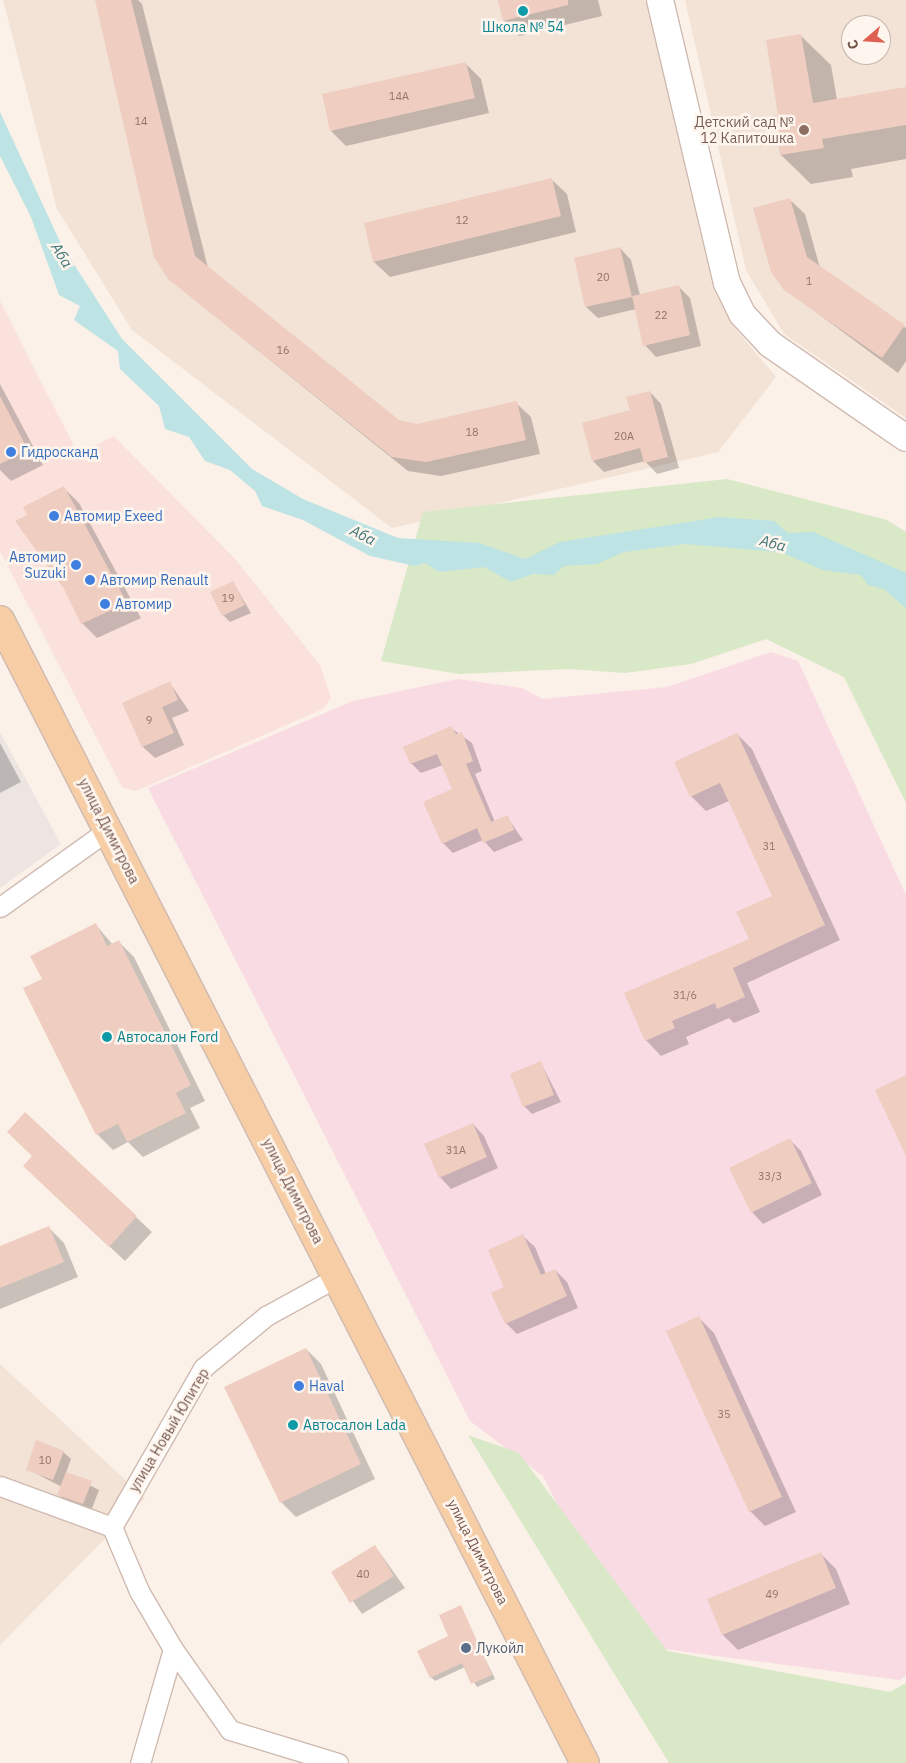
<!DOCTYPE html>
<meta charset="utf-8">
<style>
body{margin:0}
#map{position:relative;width:906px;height:1763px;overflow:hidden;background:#fbf1e8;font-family:"IBM Plex Sans",sans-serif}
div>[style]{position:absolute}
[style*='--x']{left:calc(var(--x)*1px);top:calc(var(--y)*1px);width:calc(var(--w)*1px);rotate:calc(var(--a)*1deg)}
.residential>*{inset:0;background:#f3e2d6}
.commercial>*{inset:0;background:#fbe1dc}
.industrial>*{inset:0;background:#ece5e1}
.medical>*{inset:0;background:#f9dbe3}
.green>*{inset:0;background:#d9e8c7}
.water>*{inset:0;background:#bde3e4}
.shadow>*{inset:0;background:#0003}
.building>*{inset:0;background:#efcdc1}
.roads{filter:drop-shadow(1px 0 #cfbab1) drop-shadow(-1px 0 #cfbab1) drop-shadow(0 1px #cfbab1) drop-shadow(0 -1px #cfbab1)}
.street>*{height:19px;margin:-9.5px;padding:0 9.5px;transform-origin:9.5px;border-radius:9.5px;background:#fff}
.secondary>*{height:26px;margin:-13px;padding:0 13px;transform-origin:13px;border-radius:13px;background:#fff}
.primary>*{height:28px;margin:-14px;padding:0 14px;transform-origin:14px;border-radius:14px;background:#f6cda4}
.dots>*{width:14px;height:14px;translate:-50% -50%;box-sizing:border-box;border:2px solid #fef6ee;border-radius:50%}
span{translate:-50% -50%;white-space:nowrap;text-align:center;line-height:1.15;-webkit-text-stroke:5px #fef6ee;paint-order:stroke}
.number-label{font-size:11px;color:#93746a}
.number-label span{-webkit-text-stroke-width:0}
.culture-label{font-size:14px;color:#0d838f}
.left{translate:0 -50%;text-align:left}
.education-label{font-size:14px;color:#785e54}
.right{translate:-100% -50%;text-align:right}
.shop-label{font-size:14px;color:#366cbe}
.street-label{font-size:14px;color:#74564d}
.service-label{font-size:14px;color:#4e5e75}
.water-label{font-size:15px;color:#417678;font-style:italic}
.north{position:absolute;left:841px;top:15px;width:50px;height:50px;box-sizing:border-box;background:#fef6ee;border:1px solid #c7b6ae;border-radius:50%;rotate:251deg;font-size:14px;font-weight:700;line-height:20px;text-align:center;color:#74564d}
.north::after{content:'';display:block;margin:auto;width:18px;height:22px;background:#de6154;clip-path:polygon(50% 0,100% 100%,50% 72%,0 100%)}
</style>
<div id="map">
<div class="residential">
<i style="clip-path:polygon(3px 0,651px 0,720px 290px,733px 326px,776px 377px,718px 452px,392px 528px,132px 330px,57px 209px)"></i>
<i style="clip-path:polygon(evenodd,685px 0,906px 0,906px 418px,784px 334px,746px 270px,685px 0,851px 25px,881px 25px,881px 55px,851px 55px,851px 25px)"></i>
<i style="clip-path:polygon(0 1364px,145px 1498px,0 1645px)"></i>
</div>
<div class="commercial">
<i style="clip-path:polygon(0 301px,78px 454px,114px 436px,236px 560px,320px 665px,331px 698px,323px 709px,136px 791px,122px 787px,0 551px)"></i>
</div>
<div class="industrial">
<i style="clip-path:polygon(0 732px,61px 844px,0 888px)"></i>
</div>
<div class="medical">
<i style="clip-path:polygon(771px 652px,798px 661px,906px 895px,906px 1676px,899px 1680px,627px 1644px,543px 1476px,470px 1421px,148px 788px,353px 701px,458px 679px,522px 688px,542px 699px,667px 687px)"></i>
</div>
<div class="green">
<i style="clip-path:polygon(727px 479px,887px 520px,906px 532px,906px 803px,844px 677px,766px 639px,691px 664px,625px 673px,569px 669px,459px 674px,381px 661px,423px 512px)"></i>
<i style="clip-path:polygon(468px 1435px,519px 1453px,667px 1651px,890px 1692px,906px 1683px,906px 1763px,669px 1763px)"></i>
</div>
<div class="water">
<i style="clip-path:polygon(0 112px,61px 244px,122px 339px,252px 469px,303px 499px,398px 538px,479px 543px,525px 559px,560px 542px,720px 517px,774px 521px,788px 533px,813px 532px,906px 573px,906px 608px,884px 589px,868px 585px,861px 575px,823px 570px,780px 552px,685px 544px,624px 552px,597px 564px,564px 566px,554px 575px,533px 574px,511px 582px,484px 567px,439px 572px,425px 563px,415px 566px,370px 556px,303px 520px,262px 506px,255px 491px,230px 470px,205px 461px,189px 437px,165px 429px,159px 406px,120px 369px,118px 351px,74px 320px,80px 306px,59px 295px,31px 217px,0 156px)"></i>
</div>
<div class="shadow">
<i style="clip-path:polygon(96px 0,138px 0,142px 4px,208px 268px,399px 421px,417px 425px,516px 403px,531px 417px,540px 454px,441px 476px,408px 471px,169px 279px)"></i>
<i style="clip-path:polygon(499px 0,598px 0,602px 16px,519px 36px,504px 21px)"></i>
<i style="clip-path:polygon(801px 36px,831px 65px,837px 100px,906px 89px,906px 159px,851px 169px,853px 177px,811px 184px,781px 155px,780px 116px)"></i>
<i style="clip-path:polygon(466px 64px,481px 79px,489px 113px,346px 146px,331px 131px)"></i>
<i style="clip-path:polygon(551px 179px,567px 194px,576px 232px,390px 277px,374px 262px,365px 224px)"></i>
<i style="clip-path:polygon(789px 199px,805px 214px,820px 268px,906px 328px,906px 361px,898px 373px,785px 289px)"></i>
<i style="clip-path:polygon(620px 248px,631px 260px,640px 295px,678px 286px,690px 298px,701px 346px,656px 357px,645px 345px,636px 309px,598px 318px,586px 307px,575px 259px)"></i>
<i style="clip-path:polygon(0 384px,43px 465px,11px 481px,0 470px)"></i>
<i style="clip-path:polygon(650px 392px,661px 404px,679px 468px,657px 474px,645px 461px,604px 472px,593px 461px)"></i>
<i style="clip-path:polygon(64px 488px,79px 503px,141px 618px,97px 638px,82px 623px,28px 516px)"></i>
<i style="clip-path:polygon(233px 582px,251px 613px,230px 622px,223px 615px)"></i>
<i style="clip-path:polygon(170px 683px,189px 711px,172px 718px,184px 745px,155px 758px,143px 747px,124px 704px)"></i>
<i style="clip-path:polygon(451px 728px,472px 743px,482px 771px,475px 774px,495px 822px,507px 817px,523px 840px,494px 852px,483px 840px,453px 853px,443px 843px,453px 790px,443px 765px,421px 773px,411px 763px)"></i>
<i style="clip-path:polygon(737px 734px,752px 749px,840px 940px,747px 983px,760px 1012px,734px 1023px,729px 1018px,686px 1037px,689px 1044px,661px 1056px,646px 1040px,750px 940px,773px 896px,729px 801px,706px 811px,691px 796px)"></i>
<i style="clip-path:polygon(0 743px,21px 782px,0 793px)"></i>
<i style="clip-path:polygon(96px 925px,113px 945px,119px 942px,134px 957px,205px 1101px,190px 1108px,200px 1128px,143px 1157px,128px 1142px,113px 1150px,97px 1134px,25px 989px,43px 980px)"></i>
<i style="clip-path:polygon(541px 1063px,561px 1102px,532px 1114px,524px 1106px)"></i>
<i style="clip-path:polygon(25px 1114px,152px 1232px,125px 1261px,24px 1166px,34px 1156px)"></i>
<i style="clip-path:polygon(473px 1124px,484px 1136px,498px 1168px,451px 1189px,440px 1177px)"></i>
<i style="clip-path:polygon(790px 1140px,801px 1151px,822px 1195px,763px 1224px,752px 1212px)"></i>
<i style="clip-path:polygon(49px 1228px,64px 1243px,78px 1277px,0 1309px,0 1248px)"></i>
<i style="clip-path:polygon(523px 1236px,535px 1247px,546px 1274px,555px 1270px,567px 1282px,578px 1308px,517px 1334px,506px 1323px,506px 1288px)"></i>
<i style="clip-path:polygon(699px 1318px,714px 1333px,796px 1512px,765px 1526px,750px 1511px)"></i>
<i style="clip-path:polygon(306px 1349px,321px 1364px,375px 1479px,296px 1517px,281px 1502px)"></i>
<i style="clip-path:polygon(63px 1452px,71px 1459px,66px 1473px,99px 1490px,91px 1511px,66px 1502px,59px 1494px,62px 1487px,27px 1469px)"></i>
<i style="clip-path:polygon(375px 1546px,405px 1588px,362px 1614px,333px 1573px)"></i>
<i style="clip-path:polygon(821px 1554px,836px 1569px,850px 1604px,738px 1650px,723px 1635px,709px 1600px)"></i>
<i style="clip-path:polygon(460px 1607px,495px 1679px,477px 1687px,465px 1667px,435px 1681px,431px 1677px)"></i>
</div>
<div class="building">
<i style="clip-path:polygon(95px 0,131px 0,195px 256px,399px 420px,417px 424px,517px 401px,526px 440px,426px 462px,392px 457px,168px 279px,154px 257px)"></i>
<i style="clip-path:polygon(498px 0,568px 0,568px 5px,503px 21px)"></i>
<i style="clip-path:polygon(801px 34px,813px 103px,906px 87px,906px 125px,822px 139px,824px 148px,780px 155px,773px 116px,778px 115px,766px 40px)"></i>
<i style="clip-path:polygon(466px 62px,475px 98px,330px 131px,322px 94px)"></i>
<i style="clip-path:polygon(552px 178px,561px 216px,373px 262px,364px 223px)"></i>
<i style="clip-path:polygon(790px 198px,807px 257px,905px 325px,882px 358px,784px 290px,771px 272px,753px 208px)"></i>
<i style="clip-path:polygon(620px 247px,632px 297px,585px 307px,574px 258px)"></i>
<i style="clip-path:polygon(679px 285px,690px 335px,643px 346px,632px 296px)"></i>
<i style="clip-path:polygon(650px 391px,668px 457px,644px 463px,640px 448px,592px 461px,582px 423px,630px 410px,626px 397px)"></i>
<i style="clip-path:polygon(0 396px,28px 450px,0 464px)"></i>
<i style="clip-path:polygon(64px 486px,127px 603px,81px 624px,64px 589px,15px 521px,27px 515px,23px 507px)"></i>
<i style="clip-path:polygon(233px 581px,245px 605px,222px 616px,210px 592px)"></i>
<i style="clip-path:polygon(170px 681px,178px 700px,162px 707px,174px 733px,142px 747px,122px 703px)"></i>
<i style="clip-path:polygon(451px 726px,456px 734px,462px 732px,473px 761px,466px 764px,491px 822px,508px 815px,514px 830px,483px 843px,477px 828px,442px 844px,423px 802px,452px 789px,437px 754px,410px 764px,403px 747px)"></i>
<i style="clip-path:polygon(737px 733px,825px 925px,733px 968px,745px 997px,717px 1009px,715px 1003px,672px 1021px,675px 1028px,645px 1041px,624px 993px,749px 939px,736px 912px,772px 896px,720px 783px,690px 797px,674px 762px)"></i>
<i style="clip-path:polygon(96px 923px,107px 946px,119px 940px,191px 1085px,176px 1093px,186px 1113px,127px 1142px,118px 1124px,96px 1135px,23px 988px,42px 979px,30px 956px)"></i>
<i style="clip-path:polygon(541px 1061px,554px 1095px,523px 1107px,510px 1074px)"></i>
<i style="clip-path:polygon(906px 1075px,906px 1156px,875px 1090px)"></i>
<i style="clip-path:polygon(25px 1112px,137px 1216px,109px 1247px,23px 1166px,32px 1156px,7px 1132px)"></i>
<i style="clip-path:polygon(473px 1123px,487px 1157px,439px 1178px,424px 1144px)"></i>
<i style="clip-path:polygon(790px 1138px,812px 1183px,751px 1213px,729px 1168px)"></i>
<i style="clip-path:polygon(49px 1226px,64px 1262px,0 1288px,0 1246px)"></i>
<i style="clip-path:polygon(523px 1234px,541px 1275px,555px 1269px,567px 1296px,505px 1324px,491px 1293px,504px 1287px,488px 1250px)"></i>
<i style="clip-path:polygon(699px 1316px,782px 1497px,749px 1512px,666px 1331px)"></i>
<i style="clip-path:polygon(306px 1348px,361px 1464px,280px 1503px,224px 1387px)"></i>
<i style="clip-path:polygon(36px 1440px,64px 1451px,53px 1480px,26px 1470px)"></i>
<i style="clip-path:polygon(66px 1472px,92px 1481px,83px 1504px,57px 1495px)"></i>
<i style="clip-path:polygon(375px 1545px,394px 1576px,350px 1603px,331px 1572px)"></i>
<i style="clip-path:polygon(821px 1552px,836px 1588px,722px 1635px,707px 1599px)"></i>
<i style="clip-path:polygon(461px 1605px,492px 1675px,471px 1684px,462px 1663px,430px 1678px,417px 1651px,448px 1636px,439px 1615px)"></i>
</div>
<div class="roads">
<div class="street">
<i style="--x:0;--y:907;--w:133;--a:-35.5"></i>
<i style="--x:0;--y:1486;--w:119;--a:20.1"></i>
<i style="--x:112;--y:1527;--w:183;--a:-60.2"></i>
<i style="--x:203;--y:1368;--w:82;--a:-39.5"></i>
<i style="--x:266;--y:1316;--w:81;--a:-28.8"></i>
<i style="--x:112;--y:1527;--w:69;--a:67.1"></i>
<i style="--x:139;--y:1591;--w:67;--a:59.6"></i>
<i style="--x:173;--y:1649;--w:119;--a:106.1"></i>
<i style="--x:173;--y:1649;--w:99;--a:54.9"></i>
<i style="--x:230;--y:1730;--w:113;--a:17"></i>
</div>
<div class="secondary">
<i style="--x:660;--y:0;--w:291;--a:76.7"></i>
<i style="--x:727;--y:283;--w:34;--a:64"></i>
<i style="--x:742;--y:314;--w:41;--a:47"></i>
<i style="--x:770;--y:344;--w:165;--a:34.7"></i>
</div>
<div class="primary">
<i style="--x:0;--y:620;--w:1284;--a:62.9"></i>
</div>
</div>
<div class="dots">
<i style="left:523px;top:11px;background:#0f9aa8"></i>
<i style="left:804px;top:130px;background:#8d6e63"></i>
<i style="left:11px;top:452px;background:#3f7fe0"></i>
<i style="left:54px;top:516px;background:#3f7fe0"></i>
<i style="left:76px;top:565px;background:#3f7fe0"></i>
<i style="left:90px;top:580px;background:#3f7fe0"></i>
<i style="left:105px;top:604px;background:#3f7fe0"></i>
<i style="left:107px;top:1037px;background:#0f9aa8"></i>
<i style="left:299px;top:1386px;background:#3f7fe0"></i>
<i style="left:293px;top:1425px;background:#0f9aa8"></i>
<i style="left:466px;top:1648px;background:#5c6f8a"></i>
</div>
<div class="number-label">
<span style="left:399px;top:96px">14А</span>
<span style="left:141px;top:121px">14</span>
<span style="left:462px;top:220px">12</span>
<span style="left:603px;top:277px">20</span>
<span style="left:809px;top:281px">1</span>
<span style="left:661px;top:315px">22</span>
<span style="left:283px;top:350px">16</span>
<span style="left:472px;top:432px">18</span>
<span style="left:624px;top:436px">20А</span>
<span style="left:228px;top:598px">19</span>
<span style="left:149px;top:720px">9</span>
<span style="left:769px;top:846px">31</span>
<span style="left:685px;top:995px">31/6</span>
<span style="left:456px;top:1150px">31А</span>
<span style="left:770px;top:1176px">33/3</span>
<span style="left:724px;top:1414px">35</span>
<span style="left:45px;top:1460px">10</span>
<span style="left:363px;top:1574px">40</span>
<span style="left:772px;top:1594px">49</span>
</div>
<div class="culture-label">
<span style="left:523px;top:27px">Школа № 54</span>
<span class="left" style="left:117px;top:1037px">Автосалон Ford</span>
<span class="left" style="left:303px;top:1425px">Автосалон Lada</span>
</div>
<div class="education-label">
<span class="right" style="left:794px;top:130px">Детский сад №<br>12 Капитошка</span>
</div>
<div class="shop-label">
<span class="left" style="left:21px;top:452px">Гидросканд</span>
<span class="left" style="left:64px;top:516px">Автомир Exeed</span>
<span class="right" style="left:66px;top:565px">Автомир<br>Suzuki</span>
<span class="left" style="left:100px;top:580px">Автомир Renault</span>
<span class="left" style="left:115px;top:604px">Автомир</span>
<span class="left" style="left:309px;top:1386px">Haval</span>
</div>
<div class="street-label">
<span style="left:109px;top:831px;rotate:63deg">улица Димитрова</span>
<span style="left:293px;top:1191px;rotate:63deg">улица Димитрова</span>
<span style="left:169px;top:1430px;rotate:-59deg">улица Новый Юпитер</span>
<span style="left:478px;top:1552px;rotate:63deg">улица Димитрова</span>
</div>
<div class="service-label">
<span class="left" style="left:476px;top:1648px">Лукойл</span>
</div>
<div class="water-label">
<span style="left:62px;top:255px;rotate:58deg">Аба</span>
<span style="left:363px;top:535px;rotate:26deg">Аба</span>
<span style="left:773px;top:543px;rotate:15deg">Аба</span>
</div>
<div class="north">С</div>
</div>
